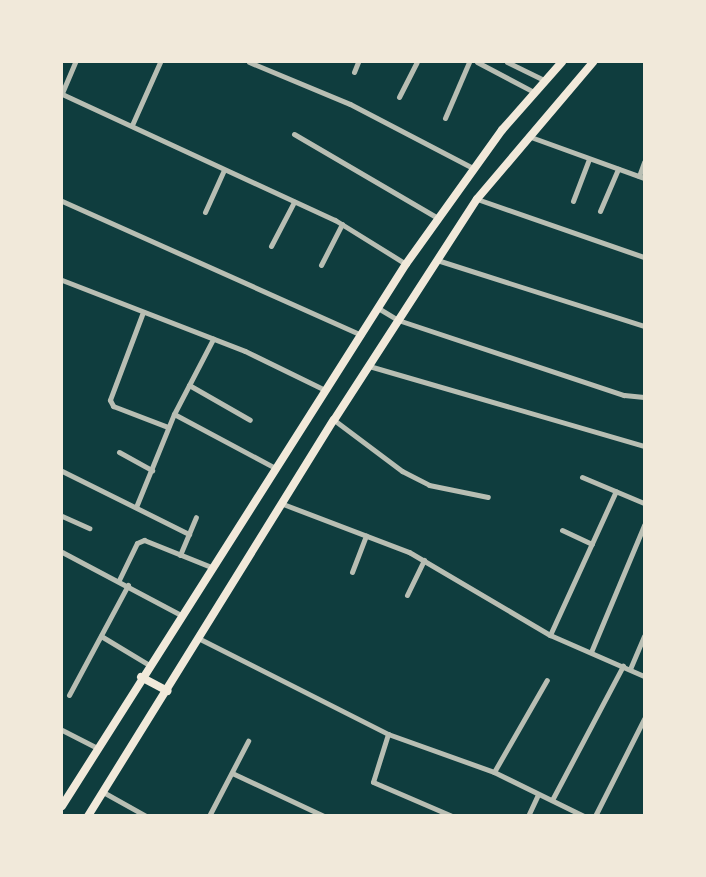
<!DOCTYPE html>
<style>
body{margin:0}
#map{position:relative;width:706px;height:877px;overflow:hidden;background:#0f3d3e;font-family:"IBM Plex Sans",sans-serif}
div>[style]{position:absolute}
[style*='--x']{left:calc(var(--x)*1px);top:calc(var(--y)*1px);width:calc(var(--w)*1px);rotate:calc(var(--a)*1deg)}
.minor>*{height:5px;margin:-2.5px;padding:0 2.5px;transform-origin:2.5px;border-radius:2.5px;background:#b8beb3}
.primary>*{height:8px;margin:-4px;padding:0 4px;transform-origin:4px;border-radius:4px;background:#f1e9da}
span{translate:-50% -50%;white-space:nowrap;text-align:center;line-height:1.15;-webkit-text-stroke:4.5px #f1e9da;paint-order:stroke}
.frame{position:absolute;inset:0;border:63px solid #f1e9da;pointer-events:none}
</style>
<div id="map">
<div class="minor">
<i style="--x:249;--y:62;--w:109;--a:22.6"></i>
<i style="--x:350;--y:104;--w:139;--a:27.5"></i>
<i style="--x:477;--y:62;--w:64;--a:27.8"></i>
<i style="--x:507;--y:62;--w:41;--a:25.9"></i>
<i style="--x:354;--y:72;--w:11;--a:-68"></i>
<i style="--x:62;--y:93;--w:34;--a:-67"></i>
<i style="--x:62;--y:94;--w:301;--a:24.8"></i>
<i style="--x:335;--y:220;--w:84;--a:31.8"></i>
<i style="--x:399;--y:97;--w:39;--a:-63"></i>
<i style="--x:445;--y:118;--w:61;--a:-66.8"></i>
<i style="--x:132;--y:125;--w:69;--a:-66"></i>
<i style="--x:294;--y:134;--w:167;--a:30.3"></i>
<i style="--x:528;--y:136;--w:123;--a:19.9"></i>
<i style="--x:639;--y:176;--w:15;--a:-70"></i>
<i style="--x:477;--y:199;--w:177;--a:19.2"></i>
<i style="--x:62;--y:201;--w:328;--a:24.1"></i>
<i style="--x:573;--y:201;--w:45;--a:-69.1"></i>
<i style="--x:600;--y:211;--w:46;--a:-66.8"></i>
<i style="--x:205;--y:212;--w:46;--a:-65.7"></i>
<i style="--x:271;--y:246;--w:50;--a:-62.4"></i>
<i style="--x:437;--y:260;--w:217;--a:17.7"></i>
<i style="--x:321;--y:265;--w:46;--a:-62.9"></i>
<i style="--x:62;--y:280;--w:196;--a:21.2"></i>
<i style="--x:245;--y:351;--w:89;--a:26"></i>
<i style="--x:378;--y:308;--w:23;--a:31"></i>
<i style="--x:398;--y:320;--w:238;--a:18.4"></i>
<i style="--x:624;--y:395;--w:20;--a:6"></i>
<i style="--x:143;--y:312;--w:94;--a:110.6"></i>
<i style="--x:110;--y:400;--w:7;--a:63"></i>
<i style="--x:113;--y:406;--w:59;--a:20.9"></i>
<i style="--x:369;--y:366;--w:286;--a:16.2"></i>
<i style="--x:189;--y:385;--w:70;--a:29.8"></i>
<i style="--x:174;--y:414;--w:115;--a:28.1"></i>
<i style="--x:334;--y:420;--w:85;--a:36.9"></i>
<i style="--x:402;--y:471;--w:30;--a:27"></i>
<i style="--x:429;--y:485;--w:60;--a:11.5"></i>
<i style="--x:119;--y:452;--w:38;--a:29"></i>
<i style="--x:62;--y:471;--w:142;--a:26.4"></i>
<i style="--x:582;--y:477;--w:67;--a:22.8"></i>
<i style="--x:283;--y:504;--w:135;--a:20.9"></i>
<i style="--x:409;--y:552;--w:164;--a:30.5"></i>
<i style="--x:550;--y:635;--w:103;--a:23.6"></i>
<i style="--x:136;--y:507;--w:100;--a:-67.8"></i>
<i style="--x:174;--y:414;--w:85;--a:-62.5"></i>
<i style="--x:62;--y:516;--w:30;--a:24"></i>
<i style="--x:562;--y:530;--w:33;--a:25"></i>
<i style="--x:62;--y:552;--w:135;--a:27.9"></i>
<i style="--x:180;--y:555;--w:41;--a:-67.2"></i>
<i style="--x:352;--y:572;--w:39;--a:-69"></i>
<i style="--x:119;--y:580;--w:41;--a:-64.1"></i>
<i style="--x:137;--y:543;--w:8;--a:-23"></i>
<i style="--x:144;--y:540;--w:72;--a:21.9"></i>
<i style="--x:407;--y:595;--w:39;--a:-64"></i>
<i style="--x:550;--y:635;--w:158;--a:-65.4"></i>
<i style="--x:101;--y:636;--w:56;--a:31.1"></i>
<i style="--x:200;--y:639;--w:211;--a:26.8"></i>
<i style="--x:388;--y:734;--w:113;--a:19.7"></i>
<i style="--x:494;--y:772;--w:100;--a:26.1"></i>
<i style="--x:591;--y:652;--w:138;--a:-67.3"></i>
<i style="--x:630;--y:669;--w:36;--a:-67"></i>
<i style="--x:69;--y:695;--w:125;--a:-61.8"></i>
<i style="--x:62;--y:730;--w:39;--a:27"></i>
<i style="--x:388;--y:734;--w:50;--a:107.4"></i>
<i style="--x:373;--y:782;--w:86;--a:23.3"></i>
<i style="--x:494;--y:772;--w:106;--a:-60.1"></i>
<i style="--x:232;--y:773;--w:102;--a:25.1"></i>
<i style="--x:103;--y:792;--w:49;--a:29.2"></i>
<i style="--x:552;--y:800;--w:152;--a:-62.1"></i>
<i style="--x:209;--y:816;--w:85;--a:-62.5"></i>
<i style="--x:528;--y:816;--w:23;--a:-65"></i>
<i style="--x:595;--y:816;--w:109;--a:-63.2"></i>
</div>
<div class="primary">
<i style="--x:141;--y:677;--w:30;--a:28"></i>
<i style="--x:62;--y:806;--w:642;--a:-57.6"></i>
<i style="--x:406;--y:264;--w:165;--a:-54.4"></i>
<i style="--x:502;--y:130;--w:91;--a:-48.6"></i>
<i style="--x:88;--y:816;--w:466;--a:-58.2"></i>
<i style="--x:334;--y:420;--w:263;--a:-57.1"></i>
<i style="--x:477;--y:199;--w:180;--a:-49.7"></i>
</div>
<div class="frame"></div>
</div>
